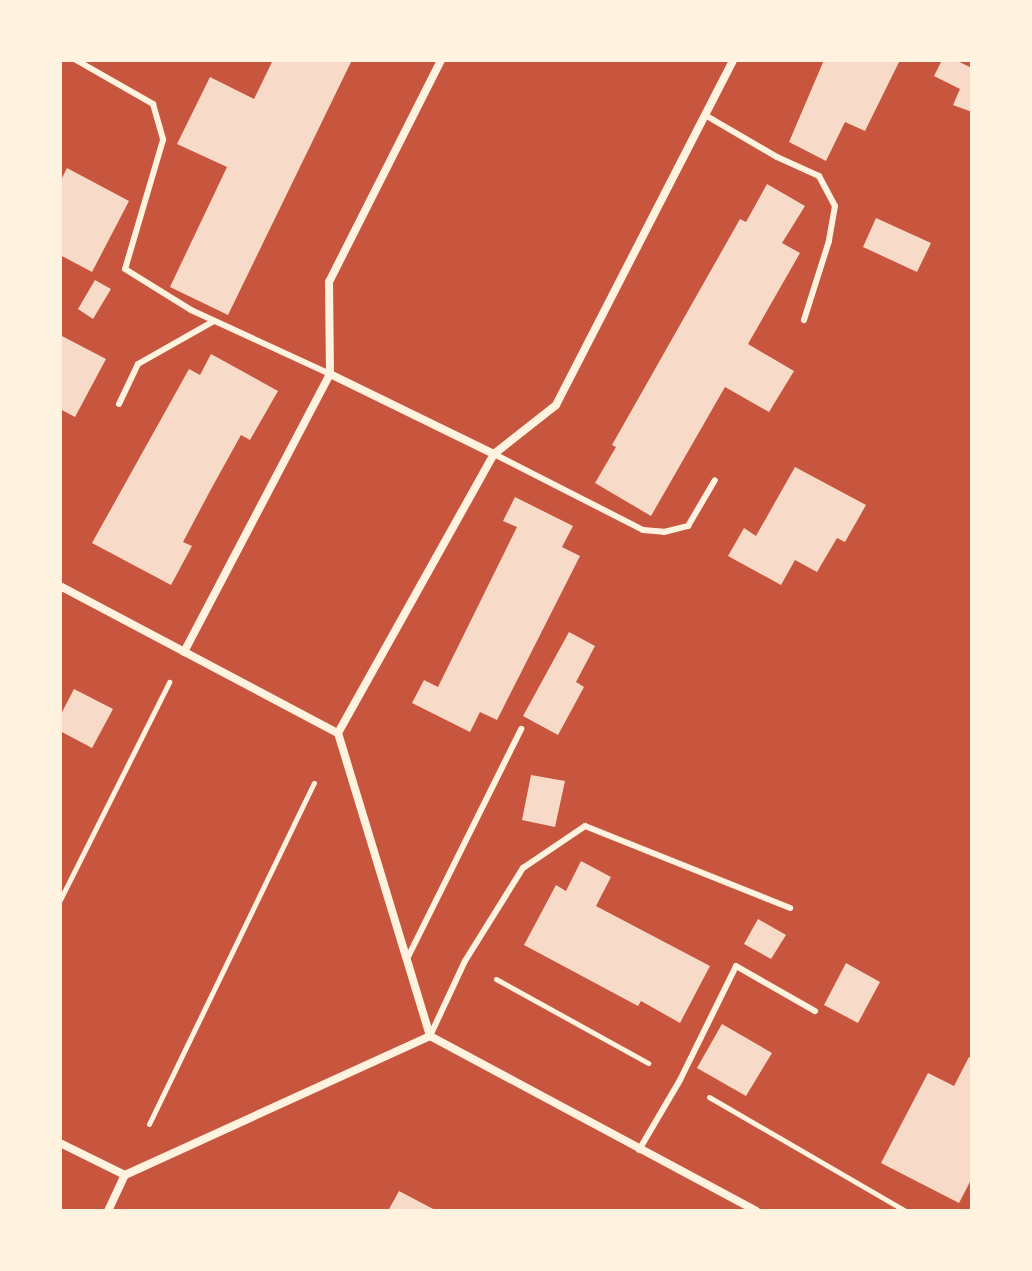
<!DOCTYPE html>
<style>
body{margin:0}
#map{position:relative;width:1032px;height:1271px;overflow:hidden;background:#c8553d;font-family:"Titillium Web",sans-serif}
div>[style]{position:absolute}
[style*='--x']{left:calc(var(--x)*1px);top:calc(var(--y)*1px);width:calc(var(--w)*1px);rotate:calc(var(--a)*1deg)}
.building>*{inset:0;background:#f7dbc8}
.path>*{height:5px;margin:-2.5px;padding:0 2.5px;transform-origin:2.5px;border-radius:2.5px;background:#fff3e0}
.service>*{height:6px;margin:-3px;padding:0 3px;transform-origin:3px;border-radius:3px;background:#fff3e0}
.minor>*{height:8px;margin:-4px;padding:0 4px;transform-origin:4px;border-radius:4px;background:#fff3e0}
span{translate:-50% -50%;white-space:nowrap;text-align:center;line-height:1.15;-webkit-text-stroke:6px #fff3e0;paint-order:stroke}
.frame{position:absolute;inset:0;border:62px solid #fff3e0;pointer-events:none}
</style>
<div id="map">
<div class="building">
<i style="clip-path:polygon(273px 60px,352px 60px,228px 315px,170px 287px,227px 167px,177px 144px,210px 77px,254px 99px)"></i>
<i style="clip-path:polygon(824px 60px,900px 60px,865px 131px,845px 122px,826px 161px,789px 142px)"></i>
<i style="clip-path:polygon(942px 60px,955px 60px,972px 68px,972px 112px,953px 105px,960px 89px,934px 76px)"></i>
<i style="clip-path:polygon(67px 168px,129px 201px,92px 272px,60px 255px,60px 182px)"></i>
<i style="clip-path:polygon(767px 184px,805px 206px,782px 243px,800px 253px,748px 344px,794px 371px,769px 412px,725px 387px,651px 516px,595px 483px,616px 447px,612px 445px,740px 219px,746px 222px)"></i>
<i style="clip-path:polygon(876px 218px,931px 243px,917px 272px,863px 247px)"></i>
<i style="clip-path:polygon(95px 280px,111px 289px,93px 319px,78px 309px)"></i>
<i style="clip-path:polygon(60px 335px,106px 359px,75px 417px,60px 409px)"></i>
<i style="clip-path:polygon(211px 354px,278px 391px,250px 440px,241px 435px,210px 491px,183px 542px,192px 546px,171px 585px,92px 543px,189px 369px,200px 375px)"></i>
<i style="clip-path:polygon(795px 467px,866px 505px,845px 542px,837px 538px,817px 572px,795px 560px,781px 585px,728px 556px,744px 528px,756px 536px)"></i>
<i style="clip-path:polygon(515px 497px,573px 526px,562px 547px,580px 556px,497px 720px,480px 712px,470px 732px,412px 703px,424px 680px,438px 687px,517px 527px,503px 521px)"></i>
<i style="clip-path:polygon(569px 632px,595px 646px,576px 682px,584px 687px,558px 735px,523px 716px)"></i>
<i style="clip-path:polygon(74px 689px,113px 709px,92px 748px,60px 731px,60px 716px)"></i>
<i style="clip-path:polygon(531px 775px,565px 781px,555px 827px,522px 820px)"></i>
<i style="clip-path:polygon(581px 861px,611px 877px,596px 906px,710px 966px,680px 1023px,641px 1001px,638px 1006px,524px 945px,556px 885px,566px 891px)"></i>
<i style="clip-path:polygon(758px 919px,786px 935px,771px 959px,744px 944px)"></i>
<i style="clip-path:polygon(846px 963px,880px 982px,858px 1023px,824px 1005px)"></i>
<i style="clip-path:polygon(722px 1024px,772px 1053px,746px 1096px,697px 1068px)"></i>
<i style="clip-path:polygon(969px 1057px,972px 1059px,972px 1178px,959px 1203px,881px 1163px,928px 1073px,954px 1086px)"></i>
<i style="clip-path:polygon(399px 1191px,437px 1211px,388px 1211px)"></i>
</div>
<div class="path">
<i style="--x:60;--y:900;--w:244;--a:-63.4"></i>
<i style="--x:496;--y:979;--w:174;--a:28.9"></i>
<i style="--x:709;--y:1097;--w:228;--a:30.1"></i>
<i style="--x:149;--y:1124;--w:379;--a:-64.2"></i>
</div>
<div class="service">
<i style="--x:76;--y:60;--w:89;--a:29.7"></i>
<i style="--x:153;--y:104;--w:37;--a:74"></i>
<i style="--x:163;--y:140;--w:134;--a:106.4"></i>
<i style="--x:125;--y:269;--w:78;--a:31.8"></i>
<i style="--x:191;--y:310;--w:153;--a:24.7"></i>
<i style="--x:705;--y:115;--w:83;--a:30.3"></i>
<i style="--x:777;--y:157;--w:46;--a:24.3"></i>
<i style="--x:819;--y:176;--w:34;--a:62"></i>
<i style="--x:835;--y:206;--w:36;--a:100"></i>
<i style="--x:829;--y:241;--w:83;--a:107.6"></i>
<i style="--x:119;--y:404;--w:44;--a:-64.6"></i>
<i style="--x:138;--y:364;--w:87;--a:-29.5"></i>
<i style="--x:494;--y:454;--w:167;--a:27"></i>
<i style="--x:643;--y:530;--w:21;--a:5"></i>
<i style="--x:664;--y:532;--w:25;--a:-14"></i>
<i style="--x:688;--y:526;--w:53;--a:-59.6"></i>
<i style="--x:407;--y:959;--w:257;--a:-63.6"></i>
<i style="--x:430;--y:1036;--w:83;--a:-65"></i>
<i style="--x:465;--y:961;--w:110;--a:-58.1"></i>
<i style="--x:523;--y:868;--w:75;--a:-34.1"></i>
<i style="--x:585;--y:826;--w:221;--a:21.8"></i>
<i style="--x:639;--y:1150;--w:81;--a:-59.6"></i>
<i style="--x:680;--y:1080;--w:127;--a:-63.8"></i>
<i style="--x:736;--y:966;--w:91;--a:29.7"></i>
</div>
<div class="minor">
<i style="--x:330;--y:374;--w:182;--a:26"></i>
<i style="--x:60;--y:586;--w:314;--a:27.9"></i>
<i style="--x:338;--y:733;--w:317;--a:73.1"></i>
<i style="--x:184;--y:652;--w:314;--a:-62.3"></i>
<i style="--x:330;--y:374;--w:92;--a:-90.6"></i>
<i style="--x:329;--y:282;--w:249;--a:-63.2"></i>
<i style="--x:338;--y:733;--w:320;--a:-60.8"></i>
<i style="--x:494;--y:454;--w:79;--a:-38.3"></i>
<i style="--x:556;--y:405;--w:388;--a:-62.8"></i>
<i style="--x:430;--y:1036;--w:370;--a:28.2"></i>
<i style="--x:60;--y:1143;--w:72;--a:26.2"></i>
<i style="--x:125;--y:1175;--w:335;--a:-24.5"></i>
<i style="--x:108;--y:1211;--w:40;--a:-65"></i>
</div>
<div class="frame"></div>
</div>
